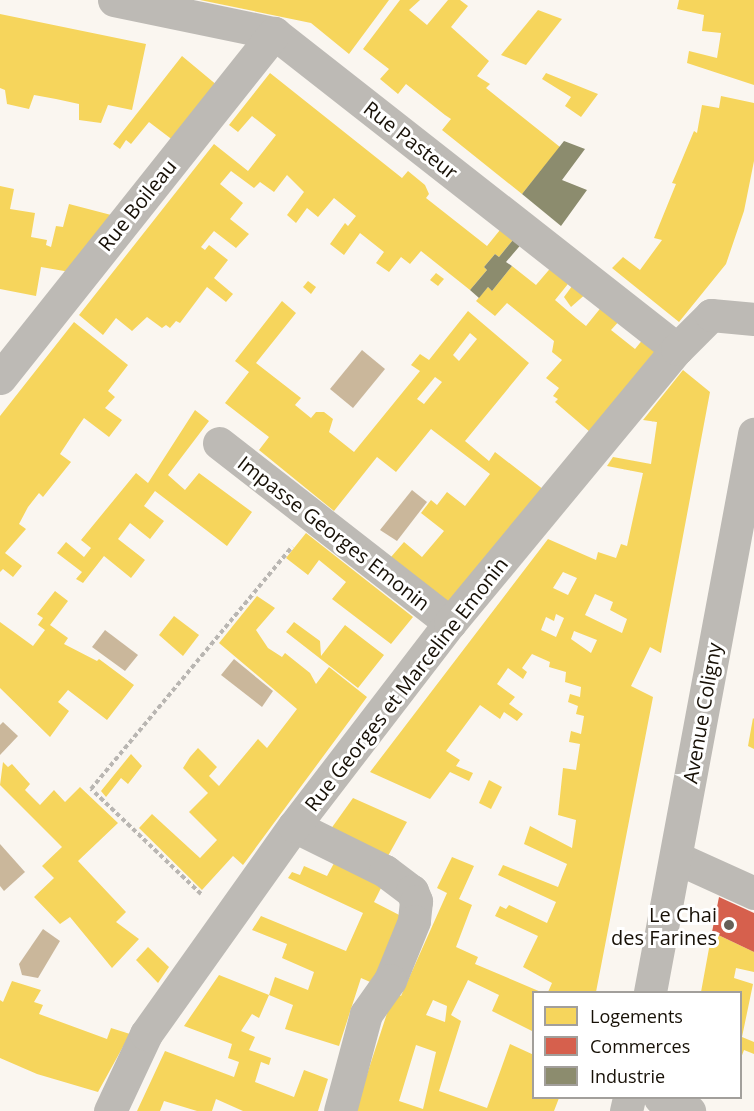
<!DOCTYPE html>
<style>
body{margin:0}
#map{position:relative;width:754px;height:1111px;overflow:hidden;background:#faf6f0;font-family:"Open Sans",sans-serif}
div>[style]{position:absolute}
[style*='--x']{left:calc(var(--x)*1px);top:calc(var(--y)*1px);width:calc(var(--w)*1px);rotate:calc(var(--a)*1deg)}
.water>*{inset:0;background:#cab79b}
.homes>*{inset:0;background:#f6d55c}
.shops>*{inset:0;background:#d6604d}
.industry>*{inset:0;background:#8c8c6e}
.path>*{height:4px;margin-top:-2px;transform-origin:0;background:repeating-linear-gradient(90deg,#b9b6b2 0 4.5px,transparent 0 7.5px)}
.minor>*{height:33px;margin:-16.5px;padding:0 16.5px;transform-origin:16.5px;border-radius:16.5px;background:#bdbab5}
.dots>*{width:16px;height:16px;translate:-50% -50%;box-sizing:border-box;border:3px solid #fff;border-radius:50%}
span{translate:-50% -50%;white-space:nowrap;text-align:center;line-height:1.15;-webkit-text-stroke:6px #fff;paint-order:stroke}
.street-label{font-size:20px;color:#171006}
.poi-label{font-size:20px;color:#171006}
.right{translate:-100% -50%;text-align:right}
.legend{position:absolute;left:532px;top:991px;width:210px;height:108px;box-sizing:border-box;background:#fff;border:2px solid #a29f9b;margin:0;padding:8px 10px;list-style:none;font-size:18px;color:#171006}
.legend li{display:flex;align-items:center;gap:12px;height:30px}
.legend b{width:30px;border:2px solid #a29f9b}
</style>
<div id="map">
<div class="water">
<i style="clip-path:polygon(362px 350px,385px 369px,353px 408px,330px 389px)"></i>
<i style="clip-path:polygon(412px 490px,427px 502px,397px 541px,380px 530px)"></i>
<i style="clip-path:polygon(105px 630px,138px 655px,125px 671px,92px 647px)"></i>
<i style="clip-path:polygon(234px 659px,273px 691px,262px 707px,221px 675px)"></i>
<i style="clip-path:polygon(3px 722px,18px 736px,0 755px,0 725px)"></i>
<i style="clip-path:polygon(0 844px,25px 872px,4px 891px,0 886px)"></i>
<i style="clip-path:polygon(43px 929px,60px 941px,38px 978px,22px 975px,19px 964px)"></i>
</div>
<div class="homes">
<i style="clip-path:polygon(200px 0,389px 0,349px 54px,311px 23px)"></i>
<i style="clip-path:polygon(400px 0,420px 0,409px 10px,427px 25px,448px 0,460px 0,468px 6px,451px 27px,489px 61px,477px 76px,490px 84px,486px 88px,560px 147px,522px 194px,442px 130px,451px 119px,445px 115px,406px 84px,398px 94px,380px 79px,389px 69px,363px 49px)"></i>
<i style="clip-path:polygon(679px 0,754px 0,754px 85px,687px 63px,689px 51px,717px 58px,721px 33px,702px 31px,704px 15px,677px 9px)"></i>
<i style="clip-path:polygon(538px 10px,562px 19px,526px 65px,501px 55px)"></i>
<i style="clip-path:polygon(0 14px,146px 44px,132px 110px,108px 105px,101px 123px,79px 120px,79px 104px,56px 99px,34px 95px,29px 109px,7px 104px,5px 90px,0 88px)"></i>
<i style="clip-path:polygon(182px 56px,218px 86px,174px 141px,149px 122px,131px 144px,126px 140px,120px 149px,113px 144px)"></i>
<i style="clip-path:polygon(270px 73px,402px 178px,408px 171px,425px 185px,429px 194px,426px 198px,487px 246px,504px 225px,517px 235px,499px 257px,495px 254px,484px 267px,487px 270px,470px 290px,421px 251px,410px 264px,401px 257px,389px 272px,376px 263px,384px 252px,360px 233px,344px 255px,330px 244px,345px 223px,348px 226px,356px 216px,334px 198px,318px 217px,307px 208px,296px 223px,287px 215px,304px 192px,287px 175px,274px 192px,260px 182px,254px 188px,231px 171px,220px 184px,243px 203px,230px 219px,249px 234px,236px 248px,214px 231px,201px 247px,205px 250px,209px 245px,228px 260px,214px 278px,233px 294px,226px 302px,207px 287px,180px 323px,176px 321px,170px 328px,166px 325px,162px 328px,147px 317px,132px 331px,116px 318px,103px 335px,79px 315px,214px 144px,248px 171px,276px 135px,252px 116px,238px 132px,229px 125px)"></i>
<i style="clip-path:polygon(546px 73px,598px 94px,581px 117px,565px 106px,571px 97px,542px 79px)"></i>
<i style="clip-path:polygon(721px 96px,754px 103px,754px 161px,744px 211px,726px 264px,679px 322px,612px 268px,623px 257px,640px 270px,662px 240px,654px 238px,676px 184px,672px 183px,676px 174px,694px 131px,697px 133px,702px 105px,719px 108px)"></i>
<i style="clip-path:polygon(0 186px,14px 189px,10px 209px,35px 213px,31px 237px,47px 240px,46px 245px,51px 247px,56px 226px,63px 227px,69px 204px,115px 216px,70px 272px,41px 267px,36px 296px,0 289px)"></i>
<i style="clip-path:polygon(554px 264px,572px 279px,555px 300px,576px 318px,586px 326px,603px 305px,621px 319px,611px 330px,635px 349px,644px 338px,657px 349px,590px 432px,555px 402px,558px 399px,553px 396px,559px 388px,546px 378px,562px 360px,552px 352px,554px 341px,507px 303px,495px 316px,476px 301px,488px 287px,492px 291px,512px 266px,536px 285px)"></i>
<i style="clip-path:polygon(436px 273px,444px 279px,438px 286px,430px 280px)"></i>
<i style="clip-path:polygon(308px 281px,316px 287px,311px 294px,303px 287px)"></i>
<i style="clip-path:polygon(575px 282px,588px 292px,571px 307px,564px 297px)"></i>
<i style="clip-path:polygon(evenodd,282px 301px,296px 313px,256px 363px,301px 398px,295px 405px,311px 418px,316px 412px,324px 412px,333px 419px,329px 432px,354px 452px,420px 371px,411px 365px,420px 354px,429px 360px,468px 311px,529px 363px,465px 441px,489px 461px,495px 452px,544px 490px,450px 604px,391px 557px,404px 542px,422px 557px,444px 531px,421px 513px,431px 500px,437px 505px,447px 492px,465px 506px,490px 474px,431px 429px,396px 472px,377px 457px,334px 511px,259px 450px,269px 437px,225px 403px,249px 372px,235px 361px,282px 301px,470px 333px,477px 339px,459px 361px,453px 355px,470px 333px,282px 301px,435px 377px,442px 382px,424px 404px,417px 399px,435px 377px)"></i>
<i style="clip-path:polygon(74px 322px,128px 365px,108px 391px,115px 397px,105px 408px,122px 420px,109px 437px,84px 418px,77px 428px,60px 454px,71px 462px,43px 497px,39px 493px,28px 507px,19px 524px,26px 529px,5px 553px,22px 566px,13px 577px,3px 569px,0 572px,0 416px)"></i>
<i style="clip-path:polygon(evenodd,683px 370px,710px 392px,661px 653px,650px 647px,631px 686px,653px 697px,596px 992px,548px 992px,552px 983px,523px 967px,538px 936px,495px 916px,500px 906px,506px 909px,509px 905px,547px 923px,556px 902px,498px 875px,503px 865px,558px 887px,567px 864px,524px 844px,530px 826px,572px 848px,576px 820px,558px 815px,563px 768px,576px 770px,580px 744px,569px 742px,571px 731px,581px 734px,584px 716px,576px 714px,578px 706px,568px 702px,570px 694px,580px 697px,581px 687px,565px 682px,566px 672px,549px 667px,550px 662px,532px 654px,522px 668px,527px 672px,523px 679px,508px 668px,497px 684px,515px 697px,509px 704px,523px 714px,517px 721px,504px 712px,500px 719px,480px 705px,446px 751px,460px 760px,456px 766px,473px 773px,469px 781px,450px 772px,430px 799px,370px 772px,548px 539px,596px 560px,598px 552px,616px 558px,621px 544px,627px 546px,643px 473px,607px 466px,613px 457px,651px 464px,657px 422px,643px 420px,683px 370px,563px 572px,577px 578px,568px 595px,553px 588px,563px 572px,683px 370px,595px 594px,613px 602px,610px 610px,627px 619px,622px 633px,585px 615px,595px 594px,683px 370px,556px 614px,564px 618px,556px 637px,541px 630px,546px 617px,554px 621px,556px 614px,683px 370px,574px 631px,597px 640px,591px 653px,571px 639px,574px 631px)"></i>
<i style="clip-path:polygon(195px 410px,209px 421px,168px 475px,185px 490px,199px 473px,252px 512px,227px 546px,155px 491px,144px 506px,164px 521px,150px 539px,130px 523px,118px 539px,145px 560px,131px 578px,104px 556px,83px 583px,76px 579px,82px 572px,57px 553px,66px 542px,84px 557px,91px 548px,81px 540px,136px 473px,148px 483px)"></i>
<i style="clip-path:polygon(306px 533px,413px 617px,391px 644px,332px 599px,346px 582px,319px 560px,308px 575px,286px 558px)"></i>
<i style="clip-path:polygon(55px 591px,68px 601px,50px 625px,68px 638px,64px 644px,97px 661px,99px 659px,134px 685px,107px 720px,68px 690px,58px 702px,69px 711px,50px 737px,0 688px,0 622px,33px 646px,45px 630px,38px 625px,43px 618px,37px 614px)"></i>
<i style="clip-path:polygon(257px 596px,275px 608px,256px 630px,268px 648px,282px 657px,285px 653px,310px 673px,316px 684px,329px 667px,367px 697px,243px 865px,233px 856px,202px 890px,139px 828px,152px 814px,200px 858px,217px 840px,189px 812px,208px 793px,183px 768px,190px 757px,198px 748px,217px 767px,209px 776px,219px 786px,258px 739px,267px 748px,297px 709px,219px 643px)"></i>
<i style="clip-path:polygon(174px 616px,199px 635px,183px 656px,159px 635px)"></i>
<i style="clip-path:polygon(294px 622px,320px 641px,321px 656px,345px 625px,384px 655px,358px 688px,286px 632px)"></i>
<i style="clip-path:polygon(753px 718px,754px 719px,754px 749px,748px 746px)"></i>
<i style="clip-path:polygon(131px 754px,142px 766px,128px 784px,121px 778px,106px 797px,101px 791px)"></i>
<i style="clip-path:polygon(3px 762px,8px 767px,12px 764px,30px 784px,25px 790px,40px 805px,54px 790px,65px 802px,80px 787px,118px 823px,78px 861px,126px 912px,116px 922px,139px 939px,112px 968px,70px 917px,60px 924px,34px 897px,54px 878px,42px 866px,62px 847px,0 785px)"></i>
<i style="clip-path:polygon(489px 780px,502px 787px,491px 809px,479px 803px)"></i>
<i style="clip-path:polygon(353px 798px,407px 822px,384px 863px,328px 833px)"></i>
<i style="clip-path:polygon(339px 854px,386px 878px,374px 902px,407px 919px,377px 985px,361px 978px,339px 1046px,285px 1029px,293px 1005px,269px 995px,275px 977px,308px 990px,314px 972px,282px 958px,287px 944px,252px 930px,261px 916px,346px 951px,363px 913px,288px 878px,292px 872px,300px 875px,304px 866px,327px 876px)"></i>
<i style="clip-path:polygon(evenodd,452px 857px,474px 866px,459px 899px,472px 905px,456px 947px,478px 957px,475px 964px,541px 992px,534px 992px,534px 1032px,492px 1011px,499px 995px,468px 980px,451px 1015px,461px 1021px,439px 1091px,487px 1108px,510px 1044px,534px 1055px,534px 1098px,559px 1098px,554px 1111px,355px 1111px,394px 992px,401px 996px,447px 893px,437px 888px,452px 857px,433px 1000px,447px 1006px,445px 1022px,426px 1015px,433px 1000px,452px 857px,416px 1045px,436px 1052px,423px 1109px,399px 1101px,416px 1045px)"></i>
<i style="clip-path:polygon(712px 932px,754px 952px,754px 972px,736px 968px,734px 978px,753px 984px,742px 1037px,754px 1042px,754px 1054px,744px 1050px,741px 1058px,741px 993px,701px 992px)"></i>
<i style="clip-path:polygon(148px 947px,169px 967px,158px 983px,136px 960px)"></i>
<i style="clip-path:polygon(219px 975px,269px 995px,259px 1018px,252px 1014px,241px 1031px,255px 1037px,249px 1050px,271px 1058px,269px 1065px,261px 1062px,255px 1082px,294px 1097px,304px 1070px,328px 1079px,318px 1111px,243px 1111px,216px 1099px,212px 1111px,197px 1111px,164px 1101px,160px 1111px,137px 1111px,165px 1051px,234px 1077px,239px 1062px,228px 1058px,232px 1044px,184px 1026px)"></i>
<i style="clip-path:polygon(12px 981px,41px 990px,34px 1002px,43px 1005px,39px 1014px,107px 1039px,111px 1028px,130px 1034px,98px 1092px,37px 1074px,0 1058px,0 1000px,3px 1002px)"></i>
</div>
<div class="shops">
<i style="clip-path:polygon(719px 897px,754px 913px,754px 952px,712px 932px)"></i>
</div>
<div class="industry">
<i style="clip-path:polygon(564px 141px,585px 149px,562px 180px,587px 190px,561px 226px,522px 194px)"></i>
<i style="clip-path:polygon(517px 235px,524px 241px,506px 262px,512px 266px,492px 291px,488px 287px,479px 298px,470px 290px,487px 270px,484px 267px,495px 254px,499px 257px)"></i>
</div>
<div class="path">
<i style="--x:201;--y:894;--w:152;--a:-136.3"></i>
<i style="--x:91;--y:789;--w:315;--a:-50.3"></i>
</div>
<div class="minor">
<i style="--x:114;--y:0;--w:163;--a:11.7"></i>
<i style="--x:274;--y:33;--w:512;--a:38.1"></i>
<i style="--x:0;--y:378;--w:441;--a:-51.5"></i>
<i style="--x:219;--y:443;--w:293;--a:37.9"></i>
<i style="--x:294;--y:826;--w:102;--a:26.3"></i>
<i style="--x:385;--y:871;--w:34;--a:37"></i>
<i style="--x:412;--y:891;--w:11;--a:68"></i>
<i style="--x:416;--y:901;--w:20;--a:96"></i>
<i style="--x:414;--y:921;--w:64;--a:112.1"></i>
<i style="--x:390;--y:980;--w:42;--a:125.2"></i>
<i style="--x:366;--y:1014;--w:100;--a:105"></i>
<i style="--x:677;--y:858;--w:85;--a:24.4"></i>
<i style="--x:650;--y:992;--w:568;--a:-79.44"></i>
<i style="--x:660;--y:1098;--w:32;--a:24"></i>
<i style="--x:110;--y:1111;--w:85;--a:-64.9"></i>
<i style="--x:146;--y:1034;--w:255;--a:-54.6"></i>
<i style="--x:294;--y:826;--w:256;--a:-52.5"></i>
<i style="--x:450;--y:623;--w:356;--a:-50.4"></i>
<i style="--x:677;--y:349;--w:48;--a:-45"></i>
<i style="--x:711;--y:315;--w:43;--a:5.3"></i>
<i style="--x:626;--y:1111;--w:13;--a:-77"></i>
</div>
<div class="dots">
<i style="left:729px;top:925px;background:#666058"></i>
</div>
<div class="street-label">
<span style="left:411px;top:140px;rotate:38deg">Rue Pasteur</span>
<span style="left:137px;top:205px;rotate:-51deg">Rue Boileau</span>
<span style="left:334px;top:533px;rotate:38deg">Impasse Georges Emonin</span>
<span style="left:406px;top:684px;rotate:-52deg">Rue Georges et Marceline Emonin</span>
<span style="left:702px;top:713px;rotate:-80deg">Avenue Coligny</span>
</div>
<div class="poi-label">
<span class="right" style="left:717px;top:926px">Le Chai<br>des Farines</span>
</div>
<ul class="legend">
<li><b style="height:16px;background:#f6d55c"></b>Logements</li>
<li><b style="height:16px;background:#d6604d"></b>Commerces</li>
<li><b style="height:16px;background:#8c8c6e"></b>Industrie</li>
</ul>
</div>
